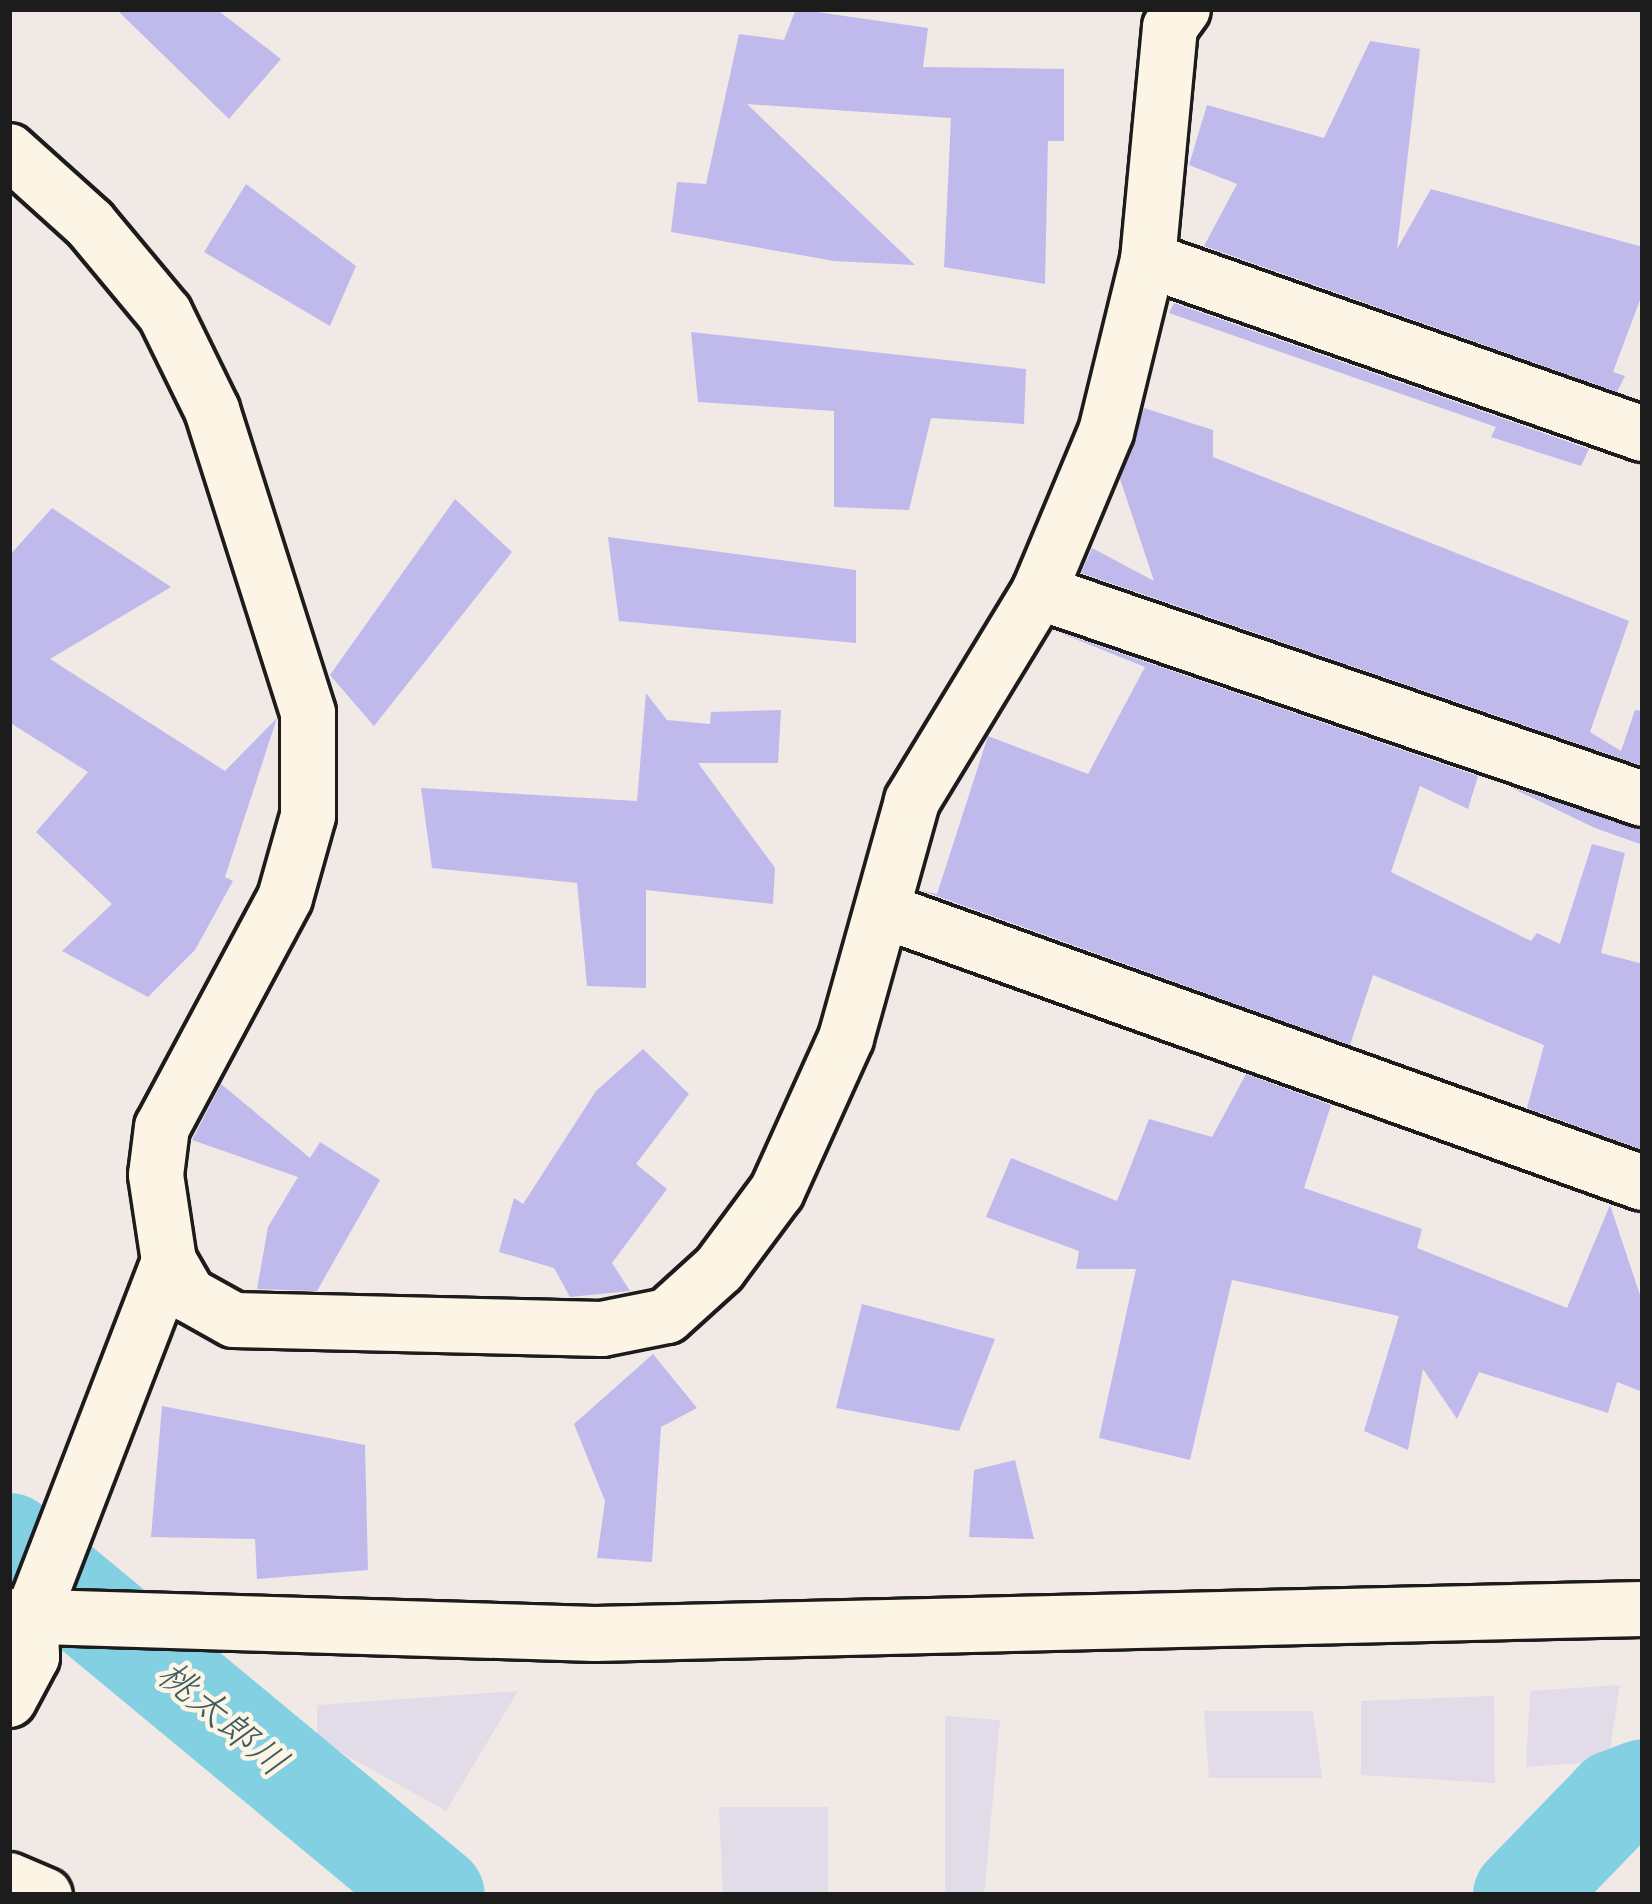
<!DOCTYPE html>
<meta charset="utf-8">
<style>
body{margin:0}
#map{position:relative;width:1652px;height:1904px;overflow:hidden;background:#f0e9e6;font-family:"Comic Neue","Klee One",sans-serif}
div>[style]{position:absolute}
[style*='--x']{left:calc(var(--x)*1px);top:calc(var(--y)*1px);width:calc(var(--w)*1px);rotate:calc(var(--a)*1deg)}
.built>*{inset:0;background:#e2dbe8}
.river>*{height:99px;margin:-49.5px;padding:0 49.5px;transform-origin:49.5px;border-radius:49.5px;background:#84d0e3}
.building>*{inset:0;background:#c0baec}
.roads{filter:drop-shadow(3px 0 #1c1c1c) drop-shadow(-3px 0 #1c1c1c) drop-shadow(0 3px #1c1c1c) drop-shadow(0 -3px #1c1c1c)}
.minor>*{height:54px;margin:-27px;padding:0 27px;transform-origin:27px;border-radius:27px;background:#fcf5e5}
span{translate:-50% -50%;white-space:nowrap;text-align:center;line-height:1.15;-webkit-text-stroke:9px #fcf5e5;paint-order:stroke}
.water-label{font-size:39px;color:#405b62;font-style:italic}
.frame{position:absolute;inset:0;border:12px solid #1c1c1c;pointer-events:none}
</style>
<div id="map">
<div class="built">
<i style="clip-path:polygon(1620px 1685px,1608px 1761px,1526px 1767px,1530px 1691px)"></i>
<i style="clip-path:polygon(518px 1691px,446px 1811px,317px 1739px,317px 1705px)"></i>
<i style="clip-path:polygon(1494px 1696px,1495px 1783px,1361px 1775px,1361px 1701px)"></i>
<i style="clip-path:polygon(1204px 1711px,1313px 1711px,1322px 1778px,1209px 1778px)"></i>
<i style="clip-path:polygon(945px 1716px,1000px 1720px,984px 1895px,945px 1895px)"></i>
<i style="clip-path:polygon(719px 1807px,828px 1807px,828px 1895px,723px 1895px)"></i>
</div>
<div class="river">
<i style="--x:9;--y:1542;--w:553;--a:39.65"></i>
<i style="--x:1522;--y:1895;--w:134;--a:-45.9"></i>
<i style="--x:1615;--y:1799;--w:30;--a:-21"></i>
</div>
<div class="building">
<i style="clip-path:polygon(116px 9px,216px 9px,281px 59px,229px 119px)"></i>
<i style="clip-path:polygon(796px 9px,928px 28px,923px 67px,1064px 69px,1064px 141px,1048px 141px,1045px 284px,944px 267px,951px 118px,747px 104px,915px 265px,834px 261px,671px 232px,677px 182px,706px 184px,739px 34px,784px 40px)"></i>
<i style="clip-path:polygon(1370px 41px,1420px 49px,1397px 249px,1431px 189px,1643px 247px,1643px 292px,1613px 372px,1625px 376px,1617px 392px,1204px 246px,1237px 184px,1189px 165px,1207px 105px,1324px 138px)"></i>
<i style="clip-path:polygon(246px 184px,356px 266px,330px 326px,204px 252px)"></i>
<i style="clip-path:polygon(1174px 303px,1589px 449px,1581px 466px,1491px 437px,1496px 427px,1169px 313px)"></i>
<i style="clip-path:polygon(691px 332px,1026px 369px,1024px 424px,931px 418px,909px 510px,834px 507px,834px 411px,698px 402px)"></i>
<i style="clip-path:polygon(1144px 408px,1213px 430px,1213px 457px,1629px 621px,1590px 732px,1621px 751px,1635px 710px,1643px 711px,1643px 766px,1081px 573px,1092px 548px,1154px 581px,1120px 479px)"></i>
<i style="clip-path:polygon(455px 499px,512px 552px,374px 726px,330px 675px)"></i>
<i style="clip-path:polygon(52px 508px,171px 587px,50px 659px,225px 771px,277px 718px,225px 877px,233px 881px,195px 950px,148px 997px,62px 951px,112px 904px,36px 832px,88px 772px,9px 722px,9px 556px)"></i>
<i style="clip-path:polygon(608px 537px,856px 570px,856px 643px,619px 621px)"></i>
<i style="clip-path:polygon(1053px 630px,1478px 776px,1468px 809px,1420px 786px,1391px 872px,1531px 941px,1537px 933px,1560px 944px,1592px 844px,1625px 853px,1601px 953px,1643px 964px,1643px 1150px,1527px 1108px,1544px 1045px,1373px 975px,1350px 1045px,920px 890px,937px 894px,988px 736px,1088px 774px,1145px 667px)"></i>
<i style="clip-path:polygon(646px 693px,667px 720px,710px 724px,711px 712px,781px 710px,778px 763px,698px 763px,775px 868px,773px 904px,646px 890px,646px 988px,587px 986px,577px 883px,432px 868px,421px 788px,637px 801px)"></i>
<i style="clip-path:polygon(1510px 787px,1643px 830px,1643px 845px,1595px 828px)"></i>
<i style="clip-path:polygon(643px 1049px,689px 1094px,636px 1164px,667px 1189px,612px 1263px,630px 1291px,570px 1297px,554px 1268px,499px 1252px,514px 1198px,523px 1204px,596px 1091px)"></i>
<i style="clip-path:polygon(1246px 1074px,1331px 1105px,1304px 1188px,1422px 1229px,1417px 1248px,1567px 1308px,1610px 1205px,1643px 1304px,1643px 1392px,1617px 1382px,1608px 1413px,1479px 1372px,1457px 1419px,1423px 1369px,1408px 1450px,1364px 1431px,1399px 1316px,1232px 1280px,1190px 1460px,1099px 1438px,1136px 1269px,1076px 1269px,1079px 1251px,986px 1217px,1011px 1158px,1117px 1201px,1149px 1119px,1212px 1137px)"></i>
<i style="clip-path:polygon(221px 1084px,310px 1158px,320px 1142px,380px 1180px,317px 1291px,257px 1289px,268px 1227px,298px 1177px,192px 1140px)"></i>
<i style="clip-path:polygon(862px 1304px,995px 1339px,959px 1431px,836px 1408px)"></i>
<i style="clip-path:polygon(653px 1354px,697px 1408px,661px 1427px,652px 1562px,597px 1558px,605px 1501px,574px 1424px)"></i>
<i style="clip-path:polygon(162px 1406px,365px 1445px,368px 1570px,257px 1579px,255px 1539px,151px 1537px)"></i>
<i style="clip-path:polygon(1015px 1460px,1034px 1539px,969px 1537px,974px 1470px)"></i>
</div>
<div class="roads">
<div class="minor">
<i style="--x:9;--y:151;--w:109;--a:42"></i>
<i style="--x:90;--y:224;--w:117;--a:50.2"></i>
<i style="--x:165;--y:314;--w:107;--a:63.9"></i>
<i style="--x:212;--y:410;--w:318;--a:72.4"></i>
<i style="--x:308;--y:713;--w:103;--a:90"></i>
<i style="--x:308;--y:816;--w:85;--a:105.7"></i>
<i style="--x:285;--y:898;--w:260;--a:118.2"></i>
<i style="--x:162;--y:1127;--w:48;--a:97.1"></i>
<i style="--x:156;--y:1175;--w:87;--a:81.4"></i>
<i style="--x:169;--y:1261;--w:39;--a:60"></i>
<i style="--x:189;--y:1295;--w:51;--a:29.1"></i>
<i style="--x:234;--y:1320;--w:368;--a:1.4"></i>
<i style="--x:602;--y:1329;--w:66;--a:-11.3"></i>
<i style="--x:667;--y:1316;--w:70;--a:-42.1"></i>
<i style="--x:719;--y:1269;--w:97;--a:-53.4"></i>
<i style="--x:777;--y:1191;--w:168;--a:-65.7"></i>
<i style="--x:846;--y:1038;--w:246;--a:-74.4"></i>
<i style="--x:912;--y:801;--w:245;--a:-58.7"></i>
<i style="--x:1039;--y:592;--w:173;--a:-67.3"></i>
<i style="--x:1106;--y:432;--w:177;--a:-76.3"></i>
<i style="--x:1148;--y:260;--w:234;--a:-84.6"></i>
<i style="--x:1170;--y:27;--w:22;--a:-54"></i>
<i style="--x:1148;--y:260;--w:525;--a:19.37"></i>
<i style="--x:1039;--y:592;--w:638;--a:18.92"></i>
<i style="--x:884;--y:911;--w:806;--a:19.72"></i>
<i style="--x:9;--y:1616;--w:586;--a:1.76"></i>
<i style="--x:595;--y:1634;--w:1048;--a:-1.37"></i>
<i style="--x:9;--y:1700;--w:49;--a:-61.9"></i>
<i style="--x:32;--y:1657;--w:38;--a:-92"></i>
<i style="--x:31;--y:1619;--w:384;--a:-68.9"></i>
<i style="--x:9;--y:1880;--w:39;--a:23"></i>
</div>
</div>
<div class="water-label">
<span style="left:222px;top:1719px;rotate:40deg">桃太郎川</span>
</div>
<div class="frame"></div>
</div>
